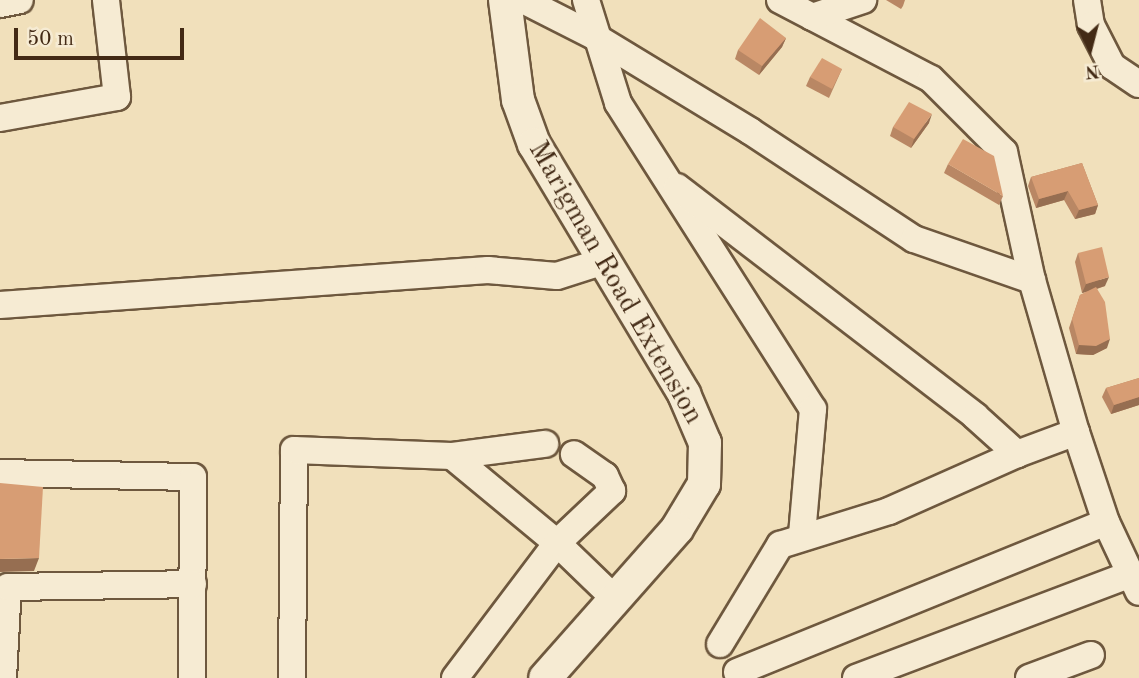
<!DOCTYPE html>
<style>
body{margin:0}
#map{position:relative;width:1139px;height:678px;overflow:hidden;background:#f1e0bb;font-family:"Old Standard TT",serif}
div>[style]{position:absolute}
[style*='--x']{left:calc(var(--x)*1px);top:calc(var(--y)*1px);width:calc(var(--w)*1px);rotate:calc(var(--a)*1deg)}
.roads{filter:drop-shadow(2px 0 #6e583e) drop-shadow(-2px 0 #6e583e) drop-shadow(0 2px #6e583e) drop-shadow(0 -2px #6e583e)}
.minor>*{height:26px;margin:-13px;padding:0 13px;transform-origin:13px;border-radius:13px;background:#f6ebd3}
.tertiary>*{height:32px;margin:-16px;padding:0 16px;transform-origin:16px;border-radius:16px;background:#f6ebd3}
.wall>*{inset:0;background:#b98764}
.shaded-wall>*{inset:0;background:#966e51}
.building>*{inset:0;background:#d79d74}
span{translate:-50% -50%;white-space:nowrap;text-align:center;line-height:1.15;-webkit-text-stroke:5px #f6ebd3;paint-order:stroke}
.street-label{font-size:28px;color:#432a15}
.north{position:absolute;left:1055px;top:14px;width:70px;height:70px;-webkit-text-stroke:5px #f6ebd3;paint-order:stroke;rotate:174deg;font-size:19px;font-weight:700;line-height:28px;text-align:center;color:#432a15}
.north::after{content:'';display:block;margin:auto;width:24px;height:32px;background:#432a15;clip-path:polygon(50% 0,100% 100%,50% 72%,0 100%)}
.scale{position:absolute;left:14px;top:28px;width:170px;height:32px;box-sizing:border-box;border:4px solid #432a15;border-top:0;padding-left:9px;font-size:21px;line-height:24px;white-space:nowrap;color:#432a15;-webkit-text-stroke:5px #f6ebd3;paint-order:stroke}
</style>
<div id="map">
<div class="roads">
<div class="minor">
<i style="--x:523;--y:0;--w:80;--a:26.9"></i>
<i style="--x:594;--y:36;--w:183;--a:31.3"></i>
<i style="--x:750;--y:131;--w:196;--a:33.4"></i>
<i style="--x:914;--y:239;--w:125;--a:19.2"></i>
<i style="--x:586;--y:0;--w:108;--a:72.7"></i>
<i style="--x:618;--y:103;--w:363;--a:57.5"></i>
<i style="--x:813;--y:409;--w:126;--a:95"></i>
<i style="--x:780;--y:0;--w:170;--a:27.6"></i>
<i style="--x:931;--y:79;--w:103;--a:45"></i>
<i style="--x:1004;--y:152;--w:131;--a:77.7"></i>
<i style="--x:1032;--y:280;--w:158;--a:73.9"></i>
<i style="--x:1076;--y:432;--w:95;--a:71.6"></i>
<i style="--x:1106;--y:522;--w:77;--a:64.8"></i>
<i style="--x:1087;--y:0;--w:25;--a:81"></i>
<i style="--x:1091;--y:25;--w:46;--a:62.9"></i>
<i style="--x:1112;--y:66;--w:32;--a:34"></i>
<i style="--x:0;--y:4;--w:20;--a:-11"></i>
<i style="--x:812;--y:17;--w:54;--a:-18.4"></i>
<i style="--x:0;--y:118;--w:119;--a:-10.2"></i>
<i style="--x:117;--y:97;--w:98;--a:-96.5"></i>
<i style="--x:677;--y:187;--w:376;--a:37.5"></i>
<i style="--x:975;--y:416;--w:57;--a:42.1"></i>
<i style="--x:1017;--y:454;--w:63;--a:-20.4"></i>
<i style="--x:0;--y:305;--w:489;--a:-4.1"></i>
<i style="--x:488;--y:270;--w:69;--a:5"></i>
<i style="--x:557;--y:276;--w:46;--a:-17.7"></i>
<i style="--x:452;--y:456;--w:94;--a:-7.4"></i>
<i style="--x:0;--y:473;--w:193;--a:1.2"></i>
<i style="--x:193;--y:477;--w:201;--a:90.3"></i>
<i style="--x:720;--y:644;--w:116;--a:-58.8"></i>
<i style="--x:780;--y:545;--w:114;--a:-17.3"></i>
<i style="--x:889;--y:511;--w:140;--a:-24"></i>
<i style="--x:737;--y:672;--w:398;--a:-22.1"></i>
<i style="--x:3;--y:678;--w:91;--a:-86.9"></i>
<i style="--x:8;--y:587;--w:185;--a:-0.9"></i>
<i style="--x:292;--y:678;--w:228;--a:-89.5"></i>
<i style="--x:294;--y:450;--w:158;--a:2.2"></i>
<i style="--x:452;--y:456;--w:136;--a:39.6"></i>
<i style="--x:557;--y:543;--w:81;--a:44"></i>
<i style="--x:455;--y:678;--w:169;--a:-52.9"></i>
<i style="--x:557;--y:543;--w:76;--a:-43.4"></i>
<i style="--x:612;--y:491;--w:17;--a:-115"></i>
<i style="--x:605;--y:476;--w:38;--a:-145"></i>
<i style="--x:856;--y:678;--w:291;--a:-20.7"></i>
<i style="--x:1029;--y:678;--w:66;--a:-20.4"></i>
</div>
<div class="tertiary">
<i style="--x:505;--y:0;--w:101;--a:82.6"></i>
<i style="--x:518;--y:100;--w:47;--a:70"></i>
<i style="--x:534;--y:144;--w:292;--a:59"></i>
<i style="--x:684;--y:394;--w:53;--a:66.8"></i>
<i style="--x:705;--y:443;--w:41;--a:91.4"></i>
<i style="--x:704;--y:484;--w:52;--a:121"></i>
<i style="--x:677;--y:529;--w:199;--a:131.5"></i>
</div>
</div>
<div class="wall">
<i style="clip-path:polygon(886px 0,905px 0,903px 6px,901px 9px)"></i>
<i style="clip-path:polygon(786px 38px,782px 47px,759px 75px,735px 59px,738px 50px)"></i>
<i style="clip-path:polygon(842px 69px,829px 98px,806px 86px,810px 77px)"></i>
<i style="clip-path:polygon(929px 123px,911px 148px,890px 136px,893px 127px)"></i>
<i style="clip-path:polygon(1082px 163px,1098px 205px,1095px 214px,1075px 219px,1064px 200px,1036px 208px,1028px 186px,1031px 177px)"></i>
<i style="clip-path:polygon(948px 164px,1003px 196px,999px 205px,944px 173px)"></i>
<i style="clip-path:polygon(1078px 253px,1105px 286px,1097px 289px,1107px 348px,1093px 355px,1076px 354px,1069px 328px,1080px 295px,1087px 292px,1082px 293px,1075px 262px)"></i>
<i style="clip-path:polygon(1139px 378px,1139px 405px,1111px 414px,1102px 397px,1106px 388px)"></i>
</div>
<div class="shaded-wall">
<i style="clip-path:polygon(786px 38px,782px 47px,759px 75px,762px 66px)"></i>
<i style="clip-path:polygon(932px 114px,929px 123px,911px 148px,914px 139px)"></i>
<i style="clip-path:polygon(1068px 191px,1064px 200px,1036px 208px,1039px 199px)"></i>
<i style="clip-path:polygon(1098px 205px,1095px 214px,1075px 219px,1079px 210px)"></i>
<i style="clip-path:polygon(1109px 277px,1105px 286px,1082px 293px,1086px 284px)"></i>
<i style="clip-path:polygon(1110px 339px,1107px 348px,1093px 355px,1076px 354px,1079px 345px)"></i>
<i style="clip-path:polygon(1139px 397px,1139px 405px,1111px 414px,1114px 405px)"></i>
<i style="clip-path:polygon(39px 558px,34px 571px,0 572px,0 559px)"></i>
</div>
<div class="building">
<i style="clip-path:polygon(760px 18px,786px 38px,762px 66px,738px 50px)"></i>
<i style="clip-path:polygon(822px 58px,842px 69px,832px 89px,810px 77px)"></i>
<i style="clip-path:polygon(909px 102px,932px 114px,914px 139px,893px 127px)"></i>
<i style="clip-path:polygon(963px 139px,994px 156px,1003px 196px,948px 164px)"></i>
<i style="clip-path:polygon(1082px 163px,1098px 205px,1079px 210px,1068px 191px,1039px 199px,1031px 177px)"></i>
<i style="clip-path:polygon(1102px 247px,1109px 277px,1086px 284px,1078px 253px)"></i>
<i style="clip-path:polygon(1096px 287px,1105px 302px,1110px 339px,1096px 346px,1079px 345px,1072px 319px,1080px 295px)"></i>
<i style="clip-path:polygon(1139px 378px,1139px 397px,1114px 405px,1106px 388px)"></i>
<i style="clip-path:polygon(0 483px,43px 487px,39px 558px,0 559px)"></i>
</div>
<div class="street-label">
<span style="left:615px;top:283px;rotate:60deg">Marigman Road Extension</span>
</div>
<div class="north">N</div>
<div class="scale">50 m</div>
</div>
